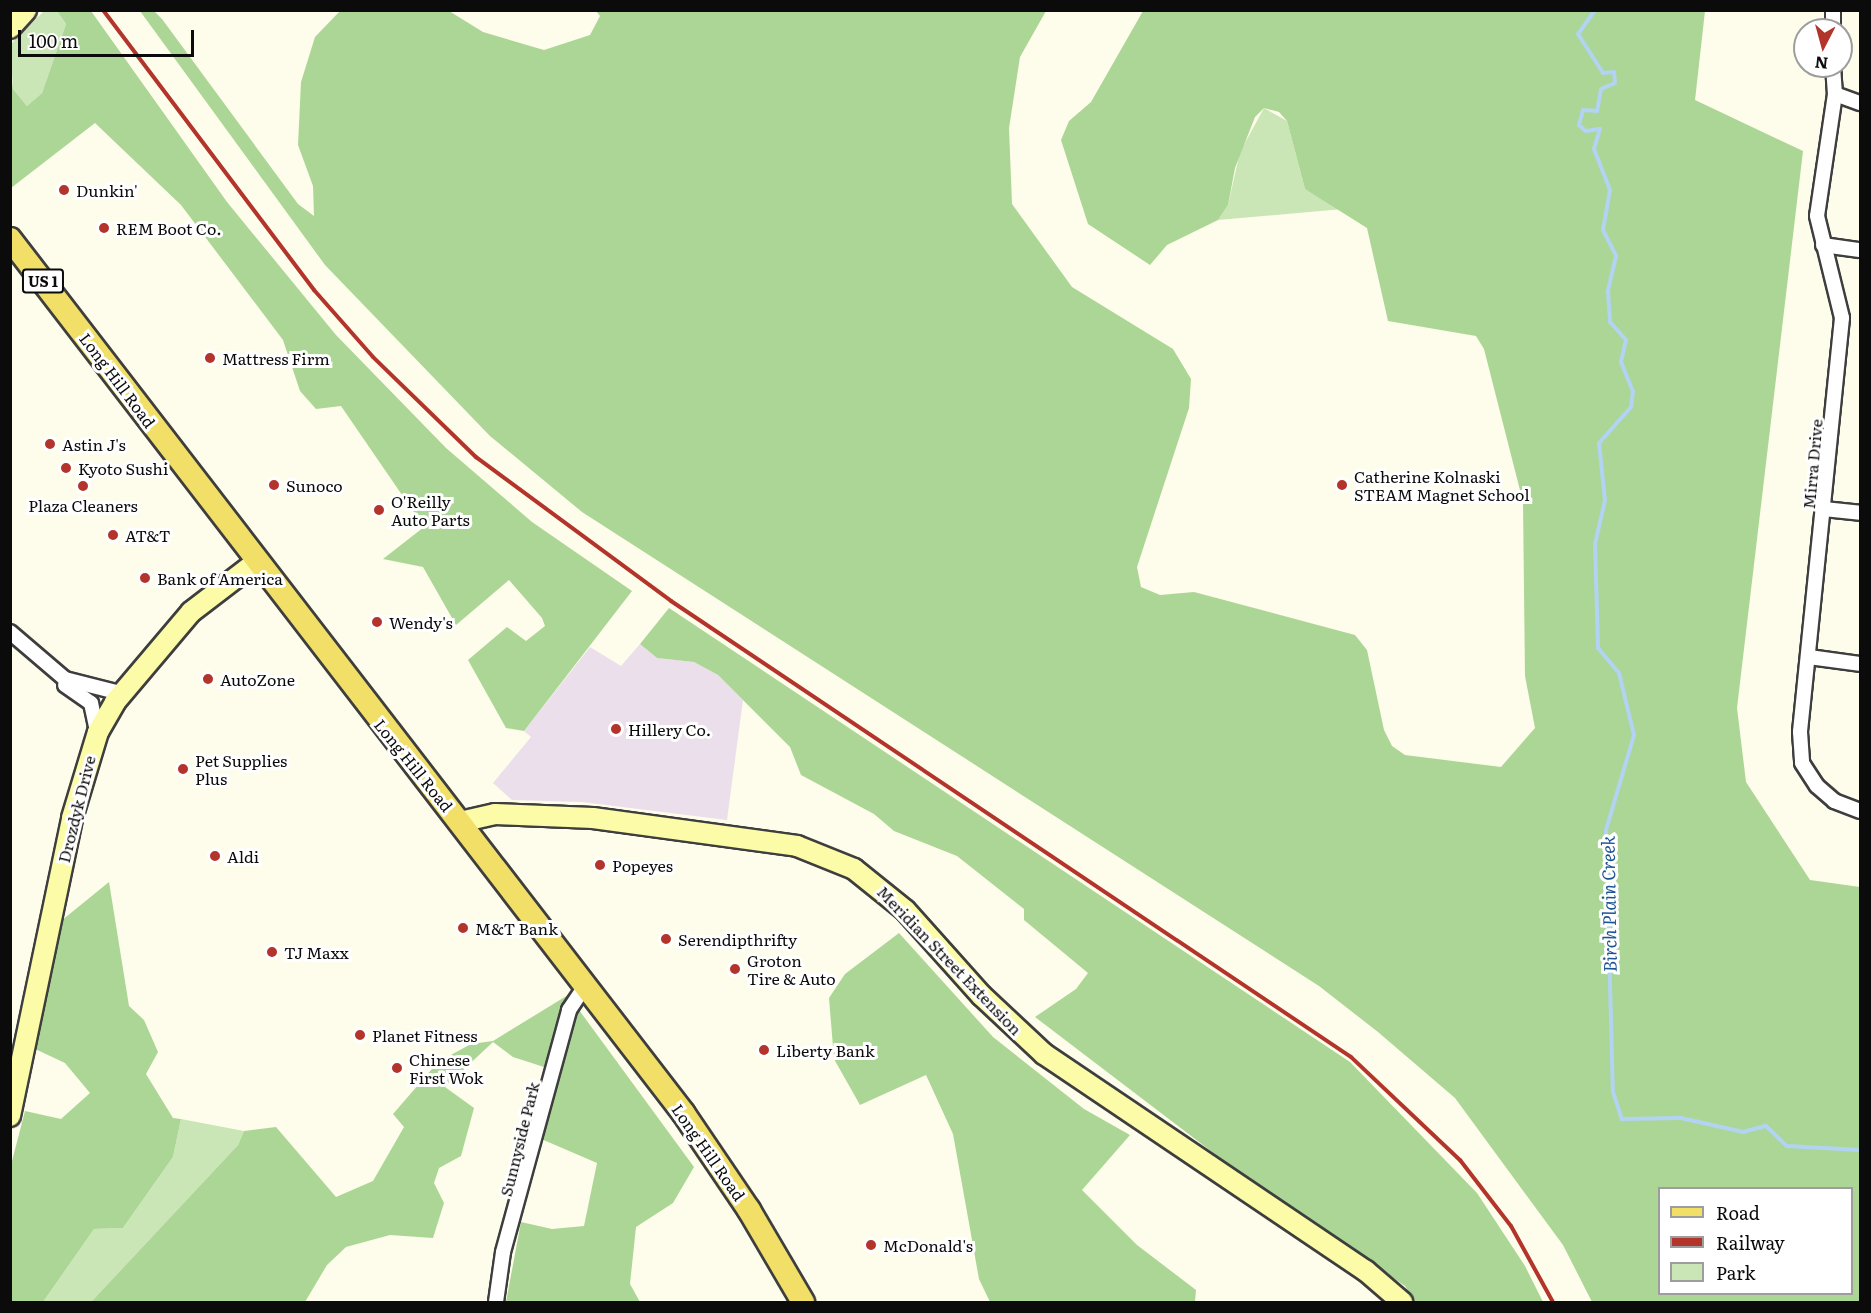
<!DOCTYPE html>
<style>
body{margin:0}
#map{position:relative;width:1871px;height:1313px;overflow:hidden;background:#fefcea;font-family:Literata,serif}
div>[style]{position:absolute}
[style*='--x']{left:calc(var(--x)*1px);top:calc(var(--y)*1px);width:calc(var(--w)*1px);rotate:calc(var(--a)*1deg)}
.industrial>*{inset:0;background:#eadfea}
.green>*{inset:0;background:#cae6b6}
.forest>*{inset:0;background:#acd696}
.stream>*{height:4px;margin:-2px;padding:0 2px;transform-origin:2px;border-radius:2px;background:#b2d3f2}
.roads{filter:drop-shadow(2px 0 #3e3e3e) drop-shadow(-2px 0 #3e3e3e) drop-shadow(0 2px #3e3e3e) drop-shadow(0 -2px #3e3e3e)}
.street>*{height:14px;margin:-7px;padding:0 7px;transform-origin:7px;border-radius:7px;background:#fff}
.secondary>*{height:20px;margin:-10px;padding:0 10px;transform-origin:10px;border-radius:10px;background:#fbfba8}
.primary>*{height:22px;margin:-11px;padding:0 11px;transform-origin:11px;border-radius:11px;background:#f1df67}
.rail>*{height:4px;margin:-2px;padding:0 2px;transform-origin:2px;border-radius:2px;background:#b3342b}
.dots>*{width:16px;height:16px;translate:-50% -50%;box-sizing:border-box;border:3px solid #fff;border-radius:50%}
span{translate:-50% -50%;white-space:nowrap;text-align:center;line-height:1.15;-webkit-text-stroke:6px #fff;paint-order:stroke}
.shield-label span{padding:2px 4px;background:#fff;border:2px solid;border-radius:4px;-webkit-text-stroke-width:0}
.shield-label{font-size:15px;color:#0b0b0b;font-weight:700}
.poi-label{font-size:16px;color:#0b0b0b}
.left{translate:0 -50%;text-align:left}
.street-label{font-size:16px;color:#0b0b0b}
.water-label{font-size:18px;color:#1c5395;font-style:italic}
.frame{position:absolute;inset:0;border:12px solid #0b0b0b;pointer-events:none}
.legend{position:absolute;left:1658px;top:1187px;width:195px;height:108px;box-sizing:border-box;background:#fff;border:2px solid #9d9d9d;margin:0;padding:8px 10px;list-style:none;font-size:18px;color:#0b0b0b}
.legend li{display:flex;align-items:center;gap:12px;height:30px}
.legend b{width:30px;border:2px solid #9d9d9d}
.north{position:absolute;left:1793px;top:18px;width:60px;height:60px;box-sizing:border-box;background:#fff;border:2px solid #9d9d9d;border-radius:50%;rotate:186deg;font-size:16px;font-weight:700;line-height:24px;text-align:center;color:#0b0b0b}
.north::after{content:'';display:block;margin:auto;width:21px;height:27px;background:#b3342b;clip-path:polygon(50% 0,100% 100%,50% 72%,0 100%)}
.scale{position:absolute;left:18px;top:30px;width:176px;height:27px;box-sizing:border-box;border:3px solid #0b0b0b;border-top:0;padding-left:8px;font-size:18px;line-height:21px;white-space:nowrap;color:#0b0b0b;-webkit-text-stroke:4px #fff;paint-order:stroke}
</style>
<div id="map">
<div class="industrial">
<i style="clip-path:polygon(640px 644px,657px 658px,694px 662px,718px 675px,743px 700px,727px 820px,582px 802px,512px 800px,493px 783px,531px 737px,524px 731px,590px 647px,621px 666px)"></i>
</div>
<div class="green">
<i style="clip-path:polygon(44px 11px,57px 11px,66px 24px,42px 93px,27px 106px,13px 89px,10px 45px)"></i>
<i style="clip-path:polygon(1264px 108px,1287px 121px,1305px 189px,1343px 209px,1218px 220px,1228px 205px,1240px 152px)"></i>
<i style="clip-path:polygon(181px 1119px,244px 1131px,238px 1145px,91px 1302px,43px 1302px,94px 1229px,123px 1228px,173px 1157px)"></i>
</div>
<div class="forest">
<i style="clip-path:polygon(57px 11px,91px 11px,227px 202px,336px 335px,446px 448px,532px 522px,632px 591px,524px 731px,506px 728px,468px 660px,507px 627px,526px 641px,545px 626px,542px 618px,509px 580px,456px 625px,423px 567px,383px 559px,424px 527px,341px 406px,316px 409px,300px 391px,283px 340px,181px 205px,95px 123px,11px 188px,11px 73px,13px 89px,27px 106px,42px 93px,66px 24px)"></i>
<i style="clip-path:polygon(evenodd,140px 11px,154px 11px,162px 19px,298px 204px,314px 216px,313px 186px,298px 145px,301px 82px,315px 37px,340px 11px,449px 11px,483px 32px,544px 50px,590px 35px,600px 16px,596px 11px,1046px 11px,1020px 57px,1009px 128px,1012px 204px,1072px 287px,1173px 349px,1191px 379px,1189px 408px,1137px 567px,1141px 587px,1160px 595px,1194px 592px,1355px 635px,1367px 650px,1384px 730px,1392px 746px,1405px 755px,1501px 767px,1535px 728px,1525px 676px,1523px 502px,1484px 349px,1476px 336px,1388px 321px,1367px 228px,1305px 189px,1287px 121px,1279px 112px,1264px 108px,1255px 117px,1235px 168px,1228px 205px,1218px 220px,1167px 245px,1150px 265px,1088px 224px,1061px 140px,1069px 121px,1091px 102px,1143px 11px,1705px 11px,1695px 100px,1803px 151px,1737px 708px,1746px 782px,1810px 880px,1860px 887px,1860px 1302px,1592px 1302px,1563px 1245px,1455px 1098px,1378px 1032px,1319px 986px,582px 512px,490px 436px,325px 265px,140px 11px,1852px 1188px,1852px 1294px,1660px 1294px,1660px 1188px,1852px 1188px)"></i>
<i style="clip-path:polygon(669px 608px,1350px 1062px,1477px 1193px,1525px 1266px,1543px 1302px,1415px 1302px,1405px 1286px,1224px 1161px,1035px 1017px,1076px 989px,1088px 973px,1024px 920px,1024px 909px,957px 856px,894px 831px,874px 814px,801px 775px,790px 747px,718px 675px,694px 662px,657px 658px,640px 644px)"></i>
<i style="clip-path:polygon(109px 882px,129px 1006px,144px 1020px,158px 1052px,146px 1074px,173px 1118px,181px 1119px,173px 1157px,123px 1228px,94px 1229px,43px 1302px,11px 1302px,11px 1165px,25px 1111px,61px 1119px,90px 1093px,65px 1063px,31px 1047px,61px 921px)"></i>
<i style="clip-path:polygon(899px 933px,993px 1037px,1084px 1109px,1130px 1135px,1082px 1190px,1137px 1245px,1196px 1290px,1195px 1302px,990px 1302px,979px 1279px,953px 1134px,926px 1075px,860px 1105px,834px 1059px,829px 998px,845px 974px)"></i>
<i style="clip-path:polygon(568px 995px,694px 1167px,673px 1203px,636px 1227px,630px 1284px,640px 1302px,506px 1302px,521px 1222px,552px 1229px,584px 1226px,597px 1163px,532px 1135px,547px 1068px,513px 1057px,493px 1042px,445px 1087px,474px 1108px,461px 1156px,439px 1168px,434px 1183px,444px 1203px,433px 1238px,390px 1235px,346px 1247px,327px 1265px,305px 1302px,91px 1302px,238px 1145px,244px 1131px,276px 1127px,336px 1197px,373px 1181px,404px 1127px,393px 1114px,438px 1062px,471px 1044px,493px 1041px)"></i>
</div>
<div class="stream">
<i style="--x:1595;--y:10;--w:29;--a:125"></i>
<i style="--x:1578;--y:34;--w:46;--a:57.3"></i>
<i style="--x:1603;--y:73;--w:11;--a:-5"></i>
<i style="--x:1614;--y:72;--w:11;--a:85"></i>
<i style="--x:1615;--y:83;--w:15;--a:157"></i>
<i style="--x:1601;--y:89;--w:22;--a:100"></i>
<i style="--x:1597;--y:111;--w:14;--a:-176"></i>
<i style="--x:1583;--y:110;--w:16;--a:105"></i>
<i style="--x:1579;--y:125;--w:9;--a:41"></i>
<i style="--x:1586;--y:131;--w:14;--a:-8"></i>
<i style="--x:1600;--y:129;--w:21;--a:107"></i>
<i style="--x:1594;--y:149;--w:44;--a:68.7"></i>
<i style="--x:1610;--y:190;--w:41;--a:99.9"></i>
<i style="--x:1603;--y:230;--w:29;--a:63"></i>
<i style="--x:1616;--y:256;--w:37;--a:103"></i>
<i style="--x:1608;--y:292;--w:30;--a:86"></i>
<i style="--x:1610;--y:322;--w:24;--a:48"></i>
<i style="--x:1626;--y:340;--w:23;--a:103"></i>
<i style="--x:1621;--y:362;--w:31;--a:68"></i>
<i style="--x:1633;--y:391;--w:16;--a:97"></i>
<i style="--x:1631;--y:407;--w:48;--a:131.6"></i>
<i style="--x:1599;--y:443;--w:57;--a:84"></i>
<i style="--x:1605;--y:500;--w:45;--a:102.8"></i>
<i style="--x:1595;--y:544;--w:104;--a:88.3"></i>
<i style="--x:1598;--y:648;--w:33;--a:50"></i>
<i style="--x:1619;--y:673;--w:64;--a:76.4"></i>
<i style="--x:1634;--y:735;--w:99;--a:106.4"></i>
<i style="--x:1606;--y:830;--w:262;--a:88.5"></i>
<i style="--x:1613;--y:1092;--w:28;--a:72"></i>
<i style="--x:1622;--y:1119;--w:59;--a:-1"></i>
<i style="--x:1681;--y:1118;--w:64;--a:12.7"></i>
<i style="--x:1743;--y:1132;--w:24;--a:-15"></i>
<i style="--x:1766;--y:1126;--w:29;--a:44"></i>
<i style="--x:1787;--y:1146;--w:73;--a:3.1"></i>
</div>
<div class="roads">
<div class="street">
<i style="--x:1833;--y:10;--w:20;--a:90"></i>
<i style="--x:1833;--y:66;--w:28;--a:86"></i>
<i style="--x:1835;--y:94;--w:27;--a:20"></i>
<i style="--x:1835;--y:94;--w:123;--a:98.4"></i>
<i style="--x:1817;--y:216;--w:105;--a:76.2"></i>
<i style="--x:1842;--y:318;--w:416;--a:95.8"></i>
<i style="--x:1800;--y:732;--w:31;--a:86"></i>
<i style="--x:1802;--y:763;--w:27;--a:57"></i>
<i style="--x:1817;--y:786;--w:23;--a:41"></i>
<i style="--x:1834;--y:801;--w:28;--a:21"></i>
<i style="--x:1823;--y:245;--w:37;--a:8"></i>
<i style="--x:1824;--y:509;--w:36;--a:6"></i>
<i style="--x:10;--y:632;--w:72;--a:40.5"></i>
<i style="--x:65;--y:679;--w:61;--a:14.3"></i>
<i style="--x:1809;--y:657;--w:51;--a:7.8"></i>
<i style="--x:65;--y:685;--w:32;--a:35"></i>
<i style="--x:91;--y:703;--w:29;--a:78"></i>
<i style="--x:496;--y:1302;--w:50;--a:-82"></i>
<i style="--x:503;--y:1252;--w:251;--a:-74.7"></i>
<i style="--x:569;--y:1010;--w:29;--a:-56"></i>
</div>
<div class="secondary">
<i style="--x:10;--y:28;--w:24;--a:-48"></i>
<i style="--x:460;--y:822;--w:36;--a:-13"></i>
<i style="--x:495;--y:814;--w:98;--a:2.3"></i>
<i style="--x:593;--y:818;--w:206;--a:7.8"></i>
<i style="--x:797;--y:846;--w:61;--a:22"></i>
<i style="--x:854;--y:869;--w:65;--a:38.8"></i>
<i style="--x:905;--y:910;--w:115;--a:48.2"></i>
<i style="--x:982;--y:996;--w:85;--a:43.1"></i>
<i style="--x:1044;--y:1054;--w:388;--a:34"></i>
<i style="--x:1366;--y:1271;--w:48;--a:40.7"></i>
<i style="--x:10;--y:1116;--w:304;--a:-78.2"></i>
<i style="--x:72;--y:818;--w:90;--a:-73.2"></i>
<i style="--x:98;--y:732;--w:34;--a:-60"></i>
<i style="--x:115;--y:702;--w:118;--a:-49.8"></i>
<i style="--x:191;--y:612;--w:81;--a:-37.4"></i>
</div>
<div class="primary">
<i style="--x:10;--y:239;--w:1104;--a:52.39"></i>
<i style="--x:684;--y:1114;--w:116;--a:55.9"></i>
<i style="--x:749;--y:1210;--w:107;--a:59.6"></i>
</div>
</div>
<div class="rail">
<i style="--x:103;--y:10;--w:351;--a:53"></i>
<i style="--x:314;--y:290;--w:89;--a:48.6"></i>
<i style="--x:373;--y:357;--w:144;--a:44.2"></i>
<i style="--x:476;--y:457;--w:242;--a:36.4"></i>
<i style="--x:671;--y:601;--w:819;--a:33.85"></i>
<i style="--x:1351;--y:1057;--w:150;--a:43.4"></i>
<i style="--x:1460;--y:1160;--w:83;--a:52.3"></i>
<i style="--x:1511;--y:1226;--w:87;--a:61.1"></i>
</div>
<div class="dots">
<i style="left:64px;top:190px;background:#b3342b"></i>
<i style="left:104px;top:228px;background:#b3342b"></i>
<i style="left:210px;top:358px;background:#b3342b"></i>
<i style="left:50px;top:444px;background:#b3342b"></i>
<i style="left:66px;top:468px;background:#b3342b"></i>
<i style="left:274px;top:485px;background:#b3342b"></i>
<i style="left:1342px;top:485px;background:#b3342b"></i>
<i style="left:83px;top:486px;background:#b3342b"></i>
<i style="left:379px;top:510px;background:#b3342b"></i>
<i style="left:113px;top:535px;background:#b3342b"></i>
<i style="left:145px;top:578px;background:#b3342b"></i>
<i style="left:377px;top:622px;background:#b3342b"></i>
<i style="left:208px;top:679px;background:#b3342b"></i>
<i style="left:616px;top:729px;background:#b3342b"></i>
<i style="left:183px;top:769px;background:#b3342b"></i>
<i style="left:215px;top:856px;background:#b3342b"></i>
<i style="left:600px;top:865px;background:#b3342b"></i>
<i style="left:463px;top:928px;background:#b3342b"></i>
<i style="left:666px;top:939px;background:#b3342b"></i>
<i style="left:272px;top:952px;background:#b3342b"></i>
<i style="left:735px;top:969px;background:#b3342b"></i>
<i style="left:360px;top:1035px;background:#b3342b"></i>
<i style="left:764px;top:1050px;background:#b3342b"></i>
<i style="left:397px;top:1068px;background:#b3342b"></i>
<i style="left:871px;top:1245px;background:#b3342b"></i>
</div>
<div class="shield-label">
<span style="left:43px;top:281px">US 1</span>
</div>
<div class="poi-label">
<span class="left" style="left:76px;top:190px">Dunkin'</span>
<span class="left" style="left:116px;top:228px">REM Boot Co.</span>
<span class="left" style="left:222px;top:358px">Mattress Firm</span>
<span class="left" style="left:62px;top:444px">Astin J's</span>
<span class="left" style="left:78px;top:468px">Kyoto Sushi</span>
<span class="left" style="left:1354px;top:485px">Catherine Kolnaski<br>STEAM Magnet School</span>
<span class="left" style="left:286px;top:485px">Sunoco</span>
<span class="left" style="left:391px;top:510px">O'Reilly<br>Auto Parts</span>
<span style="left:83px;top:505px">Plaza Cleaners</span>
<span class="left" style="left:125px;top:535px">AT&amp;T</span>
<span class="left" style="left:157px;top:578px">Bank of America</span>
<span class="left" style="left:389px;top:622px">Wendy's</span>
<span class="left" style="left:220px;top:679px">AutoZone</span>
<span class="left" style="left:628px;top:729px">Hillery Co.</span>
<span class="left" style="left:195px;top:769px">Pet Supplies<br>Plus</span>
<span class="left" style="left:227px;top:856px">Aldi</span>
<span class="left" style="left:612px;top:865px">Popeyes</span>
<span class="left" style="left:475px;top:928px">M&amp;T Bank</span>
<span class="left" style="left:678px;top:939px">Serendipthrifty</span>
<span class="left" style="left:284px;top:952px">TJ Maxx</span>
<span class="left" style="left:747px;top:969px">Groton<br>Tire &amp; Auto</span>
<span class="left" style="left:372px;top:1035px">Planet Fitness</span>
<span class="left" style="left:776px;top:1050px">Liberty Bank</span>
<span class="left" style="left:409px;top:1068px">Chinese<br>First Wok</span>
<span class="left" style="left:883px;top:1245px">McDonald's</span>
</div>
<div class="street-label">
<span style="left:118px;top:380px;rotate:53deg">Long Hill Road</span>
<span style="left:1812px;top:464px;rotate:-85deg">Mirra Drive</span>
<span style="left:414px;top:765px;rotate:51deg">Long Hill Road</span>
<span style="left:76px;top:809px;rotate:-76deg">Drozdyk Drive</span>
<span style="left:950px;top:960px;rotate:46deg">Meridian Street Extension</span>
<span style="left:519px;top:1139px;rotate:-76deg">Sunnyside Park</span>
<span style="left:709px;top:1152px;rotate:55deg">Long Hill Road</span>
</div>
<div class="water-label">
<span style="left:1609px;top:904px;rotate:-91deg">Birch Plain Creek</span>
</div>
<div class="frame"></div>
<ul class="legend">
<li><b style="height:8px;background:#f1df67"></b>Road</li>
<li><b style="height:8px;background:#b3342b"></b>Railway</li>
<li><b style="height:16px;background:#cae6b6"></b>Park</li>
</ul>
<div class="north">N</div>
<div class="scale">100 m</div>
</div>
